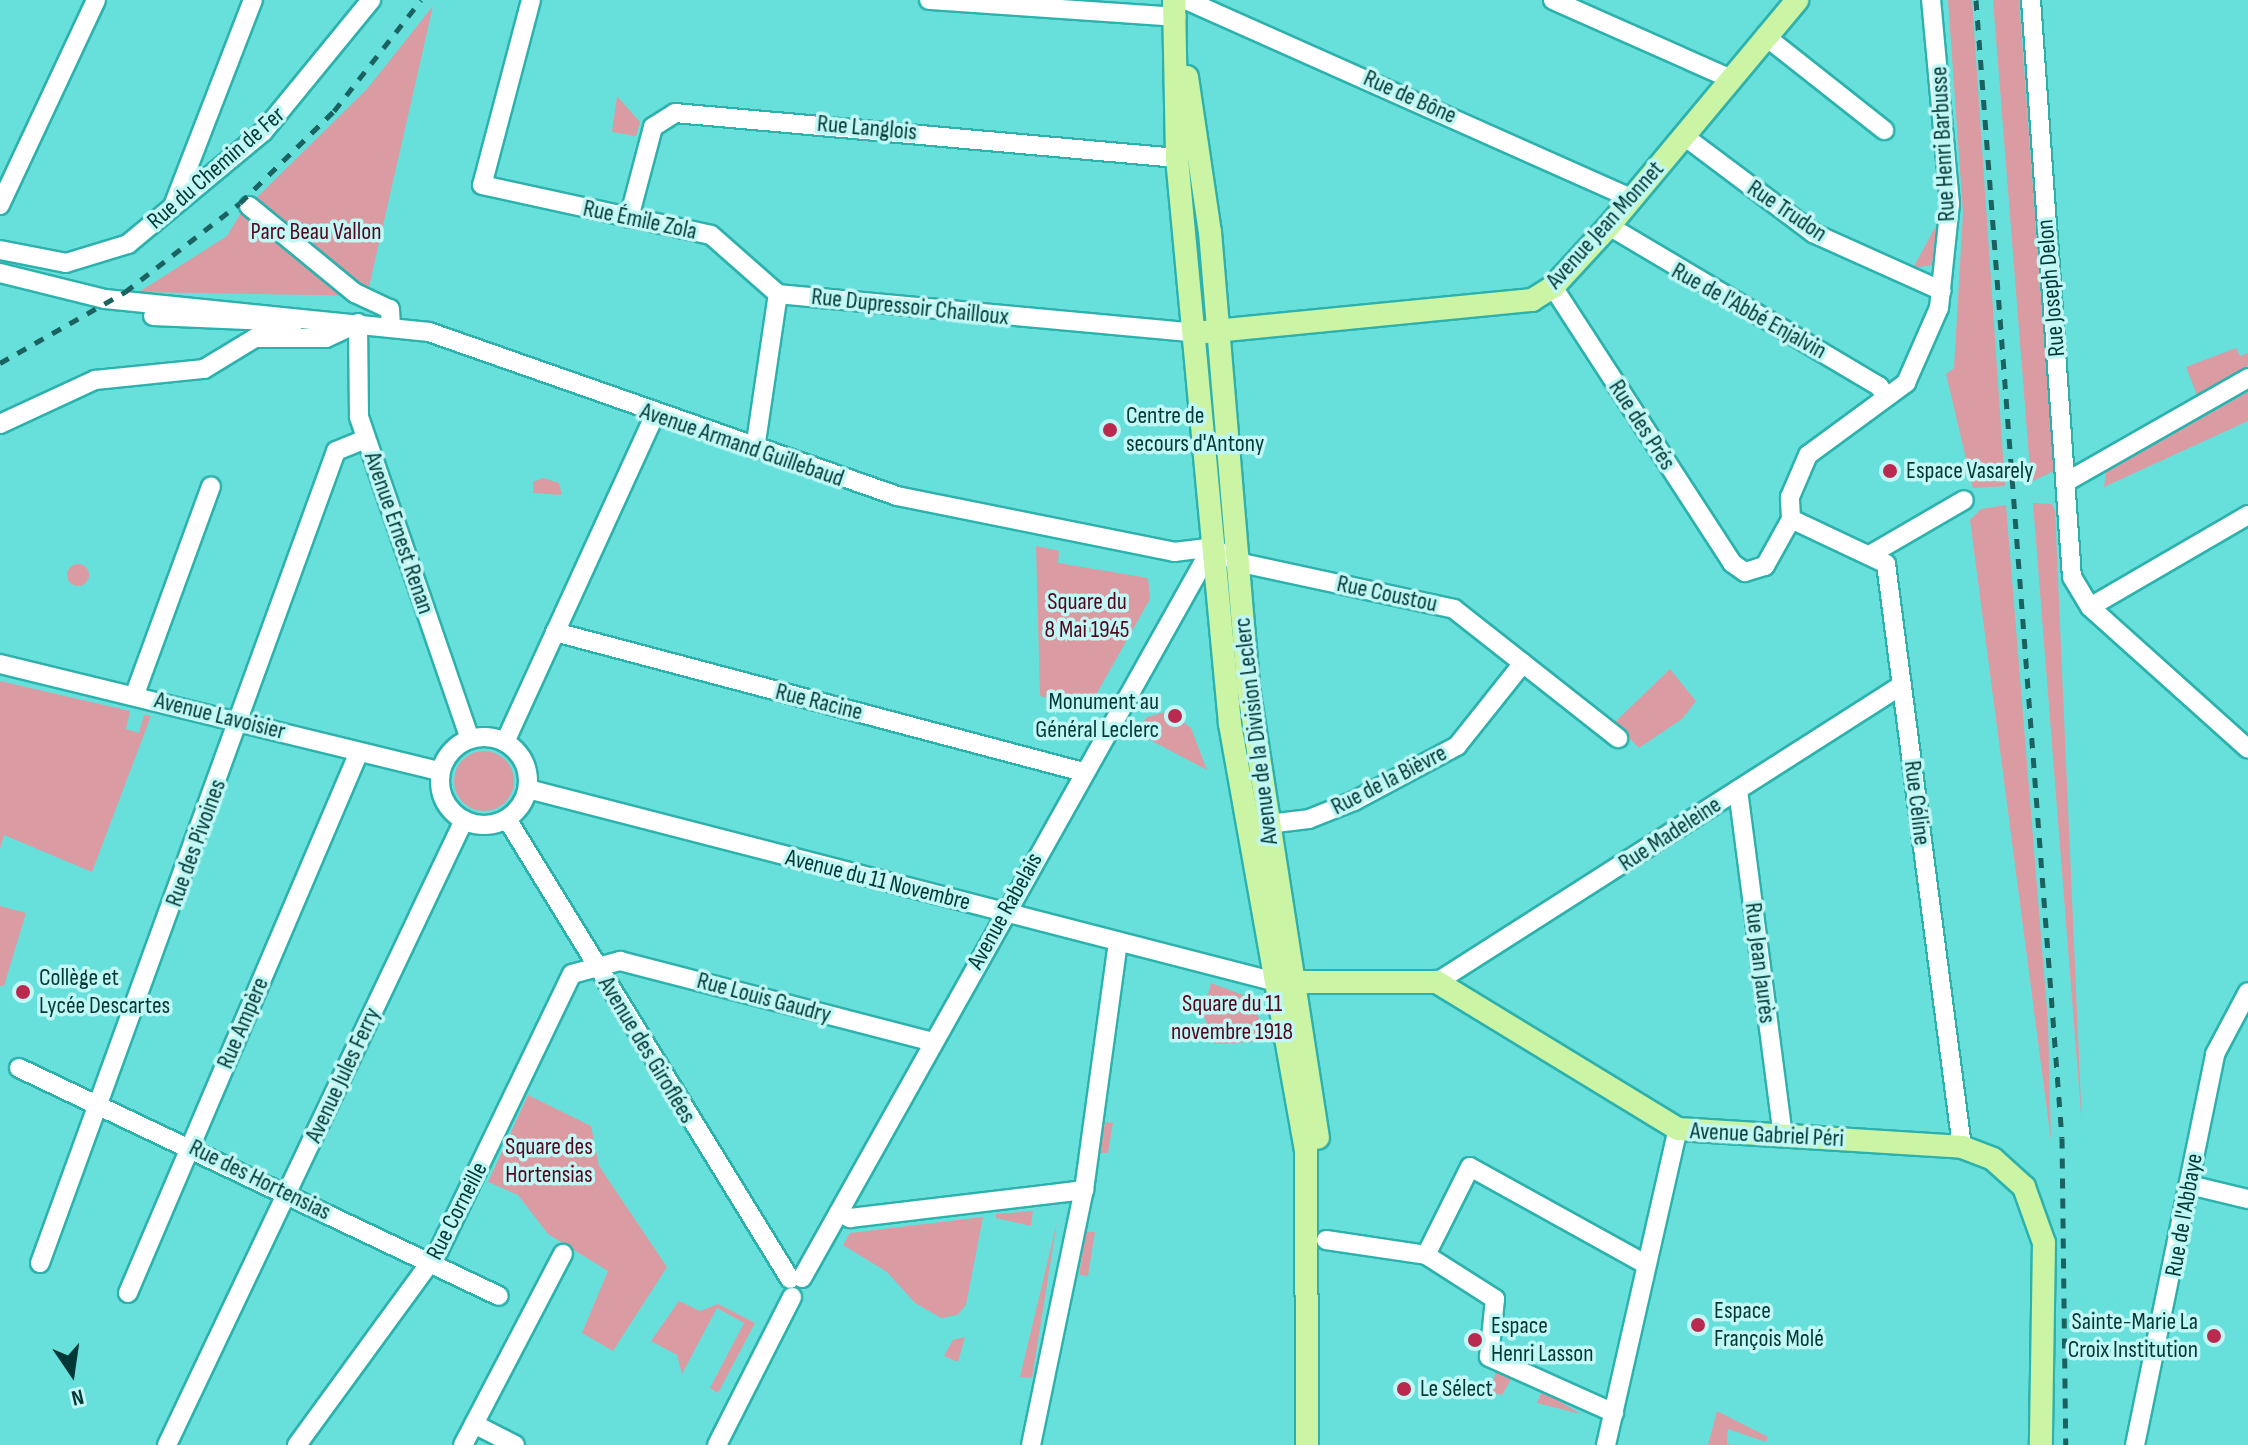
<!DOCTYPE html>
<meta charset="utf-8">
<style>
body{margin:0}
#map{position:relative;width:2248px;height:1445px;overflow:hidden;background:#67e0dc;font-family:"Sofia Sans Condensed",sans-serif}
div>[style]{position:absolute}
[style*='--x']{left:calc(var(--x)*1px);top:calc(var(--y)*1px);width:calc(var(--w)*1px);rotate:calc(var(--a)*1deg)}
.green>*{inset:0;background:#db9ba2}
.round{border-radius:50%}
.roads{filter:drop-shadow(2px 0 #2db1ad) drop-shadow(-2px 0 #2db1ad) drop-shadow(0 2px #2db1ad) drop-shadow(0 -2px #2db1ad)}
.minor>*{height:18px;margin:-9px;padding:0 9px;transform-origin:9px;border-radius:9px;background:#fff}
.minor>.ring{margin:-9px;padding:0;box-sizing:content-box;background:none;border:18px solid #fff;border-radius:50%}
.major>*{height:22px;margin:-11px;padding:0 11px;transform-origin:11px;border-radius:11px;background:#cbf4a4}
.rail>*{height:5px;margin-top:-2.5px;transform-origin:0;background:repeating-linear-gradient(90deg,#1a6260 0 10px,transparent 0 20px)}
.dots>*{width:22px;height:22px;translate:-50% -50%;box-sizing:border-box;border:4px solid #c1f7f4;border-radius:50%}
span{translate:-50% -50%;white-space:nowrap;text-align:center;line-height:1.15;-webkit-text-stroke:7px #c1f7f4;paint-order:stroke}
.street-label{font-size:24px;color:#003837}
.park-label{font-size:24px;color:#54061d}
.poi-label{font-size:24px;color:#003837}
.left{translate:0 -50%;text-align:left}
.right{translate:-100% -50%;text-align:right}
.north{position:absolute;left:32px;top:1333px;width:80px;height:80px;-webkit-text-stroke:6px #c1f7f4;paint-order:stroke;rotate:167deg;font-size:22px;font-weight:700;line-height:32px;text-align:center;color:#003837}
.north::after{content:'';display:block;margin:auto;width:28px;height:36px;background:#003837;clip-path:polygon(50% 0,100% 100%,50% 72%,0 100%)}
</style>
<div id="map">
<div class="green">
<i style="clip-path:polygon(1948px 0,1972px 0,2005px 486px,1973px 488px,1946px 374px,1954px 368px,1963px 213px)"></i>
<i style="clip-path:polygon(1993px 0,2019px 0,2054px 471px,2031px 482px)"></i>
<i style="clip-path:polygon(433px 6px,367px 296px,139px 292px,227px 236px,241px 213px,367px 89px)"></i>
<i style="clip-path:polygon(617px 96px,640px 122px,636px 136px,612px 132px)"></i>
<i style="clip-path:polygon(1937px 224px,1932px 265px,1913px 268px)"></i>
<i style="clip-path:polygon(2236px 348px,2240px 356px,2248px 353px,2248px 366px,2197px 395px,2186px 367px)"></i>
<i style="clip-path:polygon(2248px 392px,2248px 421px,2104px 487px,2106px 472px)"></i>
<i style="clip-path:polygon(543px 478px,559px 483px,562px 495px,533px 493px,533px 482px)"></i>
<i style="clip-path:polygon(2033px 503px,2052px 504px,2055px 511px,2082px 1126px)"></i>
<i style="clip-path:polygon(2006px 505px,2048px 1022px,2051px 1141px,1970px 520px,1981px 509px)"></i>
<i style="clip-path:polygon(1036px 546px,1059px 551px,1058px 563px,1148px 578px,1150px 599px,1088px 709px,1040px 696px)"></i>
<i class="round" style="left:67px;top:564px;width:22px;height:22px"></i>
<i style="clip-path:polygon(1670px 669px,1696px 701px,1682px 719px,1639px 748px,1614px 723px)"></i>
<i style="clip-path:polygon(0 681px,130px 711px,126px 729px,139px 733px,144px 715px,151px 716px,92px 872px,4px 835px,0 849px)"></i>
<i style="clip-path:polygon(1169px 711px,1191px 728px,1207px 770px,1135px 732px,1147px 717px)"></i>
<i class="round" style="left:454px;top:751px;width:60px;height:60px"></i>
<i style="clip-path:polygon(0 906px,26px 913px,4px 986px,0 986px)"></i>
<i style="clip-path:polygon(1211px 983px,1251px 998px,1268px 1041px,1215px 1044px,1203px 1014px)"></i>
<i style="clip-path:polygon(528px 1095px,591px 1126px,599px 1166px,667px 1267px,613px 1351px,582px 1333px,608px 1271px,548px 1234px,518px 1195px,488px 1182px)"></i>
<i style="clip-path:polygon(1105px 1122px,1113px 1123px,1108px 1153px,1099px 1153px)"></i>
<i style="clip-path:polygon(1033px 1211px,1031px 1226px,996px 1218px,996px 1214px)"></i>
<i style="clip-path:polygon(983px 1217px,966px 1305px,957px 1315px,941px 1318px,915px 1303px,887px 1272px,843px 1245px,850px 1233px)"></i>
<i style="clip-path:polygon(1057px 1222px,1032px 1378px,1020px 1377px)"></i>
<i style="clip-path:polygon(1086px 1232px,1095px 1232px,1088px 1276px,1079px 1275px)"></i>
<i style="clip-path:polygon(679px 1301px,700px 1311px,718px 1304px,755px 1323px,718px 1393px,710px 1388px,744px 1323px,717px 1308px,682px 1374px,677px 1355px,651px 1341px)"></i>
<i style="clip-path:polygon(965px 1337px,958px 1362px,944px 1356px,953px 1340px)"></i>
<i style="clip-path:polygon(1496px 1367px,1513px 1376px,1502px 1395px,1492px 1393px)"></i>
<i style="clip-path:polygon(1542px 1391px,1581px 1414px,1537px 1403px)"></i>
<i style="clip-path:polygon(1717px 1411px,1768px 1437px,1766px 1442px,1728px 1429px,1727px 1444px,1734px 1445px,1708px 1445px)"></i>
</div>
<div class="roads">
<div class="minor">
<i style="--x:531;--y:0;--w:191;--a:104.8"></i>
<i style="--x:482;--y:185;--w:234;--a:12.3"></i>
<i style="--x:711;--y:235;--w:89;--a:41.4"></i>
<i style="--x:929;--y:0;--w:248;--a:3.9"></i>
<i style="--x:1186;--y:0;--w:488;--a:24"></i>
<i style="--x:1553;--y:0;--w:193;--a:23.9"></i>
<i style="--x:2031;--y:0;--w:578;--a:85.94"></i>
<i style="--x:2072;--y:577;--w:35;--a:59"></i>
<i style="--x:2090;--y:607;--w:212;--a:41.9"></i>
<i style="--x:1765;--y:36;--w:152;--a:38.3"></i>
<i style="--x:1684;--y:136;--w:161;--a:36.9"></i>
<i style="--x:1813;--y:233;--w:141;--a:24.2"></i>
<i style="--x:0;--y:205;--w:226;--a:-64.9"></i>
<i style="--x:173;--y:206;--w:221;--a:-68.8"></i>
<i style="--x:249;--y:206;--w:137;--a:39.4"></i>
<i style="--x:355;--y:293;--w:38;--a:25"></i>
<i style="--x:390;--y:309;--w:17;--a:87"></i>
<i style="--x:629;--y:218;--w:94;--a:-75.2"></i>
<i style="--x:653;--y:127;--w:26;--a:-32"></i>
<i style="--x:675;--y:113;--w:504;--a:5.12"></i>
<i style="--x:1609;--y:226;--w:314;--a:30.7"></i>
<i style="--x:1879;--y:386;--w:13;--a:58"></i>
<i style="--x:0;--y:250;--w:67;--a:11.1"></i>
<i style="--x:66;--y:263;--w:65;--a:-17"></i>
<i style="--x:128;--y:244;--w:175;--a:-39.7"></i>
<i style="--x:263;--y:132;--w:171;--a:-50.7"></i>
<i style="--x:0;--y:273;--w:108;--a:13.9"></i>
<i style="--x:105;--y:299;--w:326;--a:5.8"></i>
<i style="--x:429;--y:332;--w:496;--a:19.3"></i>
<i style="--x:897;--y:496;--w:283;--a:11.4"></i>
<i style="--x:1174;--y:552;--w:38;--a:-7"></i>
<i style="--x:1553;--y:287;--w:329;--a:57"></i>
<i style="--x:1732;--y:563;--w:16;--a:35"></i>
<i style="--x:1745;--y:572;--w:21;--a:-17"></i>
<i style="--x:1765;--y:566;--w:54;--a:-61"></i>
<i style="--x:1791;--y:519;--w:22;--a:-93"></i>
<i style="--x:1790;--y:497;--w:46;--a:-66.8"></i>
<i style="--x:1808;--y:455;--w:122;--a:-36.3"></i>
<i style="--x:1906;--y:383;--w:82;--a:-66.3"></i>
<i style="--x:1939;--y:308;--w:105;--a:-84"></i>
<i style="--x:1950;--y:204;--w:205;--a:-95.3"></i>
<i style="--x:153;--y:316;--w:142;--a:2.4"></i>
<i style="--x:358;--y:323;--w:94;--a:89.4"></i>
<i style="--x:359;--y:417;--w:341;--a:71"></i>
<i style="--x:0;--y:424;--w:105;--a:-24.9"></i>
<i style="--x:95;--y:380;--w:110;--a:-5.8"></i>
<i style="--x:204;--y:369;--w:60;--a:-31.3"></i>
<i style="--x:255;--y:338;--w:71;--a:0"></i>
<i style="--x:326;--y:338;--w:33;--a:-25"></i>
<i style="--x:755;--y:449;--w:157;--a:-81.6"></i>
<i style="--x:778;--y:294;--w:423;--a:5.3"></i>
<i style="--x:2066;--y:482;--w:210;--a:-29.7"></i>
<i style="--x:1791;--y:519;--w:105;--a:25.3"></i>
<i style="--x:1886;--y:564;--w:588;--a:82.57"></i>
<i style="--x:1212;--y:547;--w:29;--a:31"></i>
<i style="--x:1237;--y:562;--w:222;--a:12.2"></i>
<i style="--x:1454;--y:609;--w:209;--a:38.2"></i>
<i style="--x:1873;--y:553;--w:105;--a:-30.2"></i>
<i style="--x:2090;--y:607;--w:183;--a:-30.2"></i>
<i style="--x:555;--y:632;--w:546;--a:14.85"></i>
<i style="--x:0;--y:664;--w:453;--a:13.7"></i>
<i style="--x:135;--y:694;--w:221;--a:-69.9"></i>
<i class="ring" style="left:440px;top:737px;width:70px;height:70px"></i>
<i style="--x:505;--y:742;--w:360;--a:-65.4"></i>
<i style="--x:528;--y:789;--w:772;--a:14.47"></i>
<i style="--x:1738;--y:790;--w:349;--a:82.6"></i>
<i style="--x:507;--y:819;--w:540;--a:58.4"></i>
<i style="--x:1259;--y:825;--w:50;--a:-6.8"></i>
<i style="--x:1309;--y:819;--w:48;--a:-21.8"></i>
<i style="--x:1354;--y:801;--w:117;--a:-28.1"></i>
<i style="--x:1457;--y:746;--w:106;--a:-51.5"></i>
<i style="--x:1437;--y:982;--w:552;--a:-32.57"></i>
<i style="--x:19;--y:1068;--w:531;--a:25.41"></i>
<i style="--x:2190;--y:1185;--w:60;--a:13.6"></i>
<i style="--x:839;--y:1212;--w:13;--a:29"></i>
<i style="--x:850;--y:1218;--w:236;--a:-6.8"></i>
<i style="--x:1326;--y:1240;--w:101;--a:8.5"></i>
<i style="--x:1426;--y:1255;--w:82;--a:32.5"></i>
<i style="--x:1495;--y:1299;--w:58;--a:95.9"></i>
<i style="--x:1489;--y:1357;--w:137;--a:24.1"></i>
<i style="--x:1426;--y:1255;--w:98;--a:-63.4"></i>
<i style="--x:1470;--y:1167;--w:200;--a:29"></i>
<i style="--x:40;--y:1263;--w:864;--a:-69.97"></i>
<i style="--x:336;--y:451;--w:32;--a:-22"></i>
<i style="--x:802;--y:1278;--w:838;--a:-60.71"></i>
<i style="--x:128;--y:1293;--w:588;--a:-66.88"></i>
<i style="--x:474;--y:1424;--w:192;--a:-62.4"></i>
<i style="--x:167;--y:1445;--w:692;--a:-64.58"></i>
<i style="--x:297;--y:1445;--w:241;--a:-53.9"></i>
<i style="--x:439;--y:1250;--w:306;--a:-64.3"></i>
<i style="--x:572;--y:974;--w:50;--a:-15.2"></i>
<i style="--x:620;--y:961;--w:323;--a:14.5"></i>
<i style="--x:463;--y:1445;--w:24;--a:-62"></i>
<i style="--x:474;--y:1424;--w:46;--a:27.1"></i>
<i style="--x:717;--y:1445;--w:166;--a:-63.1"></i>
<i style="--x:1031;--y:1445;--w:260;--a:-78.3"></i>
<i style="--x:1084;--y:1190;--w:250;--a:-82.2"></i>
<i style="--x:1606;--y:1445;--w:324;--a:-77.2"></i>
<i style="--x:2135;--y:1445;--w:399;--a:-78.4"></i>
<i style="--x:2215;--y:1054;--w:70;--a:-62"></i>
</div>
<div class="major">
<i style="--x:1174;--y:0;--w:158;--a:88.9"></i>
<i style="--x:1177;--y:158;--w:568;--a:84.65"></i>
<i style="--x:1230;--y:724;--w:432;--a:79.9"></i>
<i style="--x:1306;--y:1149;--w:296;--a:89.8"></i>
<i style="--x:1187;--y:77;--w:157;--a:81.6"></i>
<i style="--x:1210;--y:232;--w:456;--a:85.2"></i>
<i style="--x:1248;--y:686;--w:457;--a:81.2"></i>
<i style="--x:1205;--y:332;--w:329;--a:-5.6"></i>
<i style="--x:1532;--y:300;--w:25;--a:-32"></i>
<i style="--x:1553;--y:287;--w:83;--a:-47.4"></i>
<i style="--x:1609;--y:226;--w:294;--a:-50.2"></i>
<i style="--x:1281;--y:982;--w:156;--a:0"></i>
<i style="--x:1437;--y:982;--w:282;--a:31.4"></i>
<i style="--x:1678;--y:1129;--w:285;--a:3.6"></i>
<i style="--x:1962;--y:1147;--w:33;--a:21"></i>
<i style="--x:1993;--y:1159;--w:42;--a:42.1"></i>
<i style="--x:2024;--y:1187;--w:59;--a:70.3"></i>
<i style="--x:2044;--y:1243;--w:202;--a:90.9"></i>
</div>
</div>
<div class="rail">
<i style="--x:1976;--y:0;--w:1141;--a:85.68"></i>
<i style="--x:2062;--y:1138;--w:307;--a:89.3"></i>
<i style="--x:0;--y:363;--w:144;--a:-29.6"></i>
<i style="--x:125;--y:292;--w:145;--a:-37.7"></i>
<i style="--x:240;--y:203;--w:132;--a:-44.4"></i>
<i style="--x:334;--y:111;--w:141;--a:-51.9"></i>
</div>
<div class="dots">
<i style="left:1110px;top:430px;background:#ba294e"></i>
<i style="left:1890px;top:471px;background:#ba294e"></i>
<i style="left:1175px;top:716px;background:#ba294e"></i>
<i style="left:23px;top:992px;background:#ba294e"></i>
<i style="left:1698px;top:1325px;background:#ba294e"></i>
<i style="left:2214px;top:1336px;background:#ba294e"></i>
<i style="left:1475px;top:1340px;background:#ba294e"></i>
<i style="left:1404px;top:1389px;background:#ba294e"></i>
</div>
<div class="street-label">
<span style="left:1410px;top:97px;rotate:24deg">Rue de Bône</span>
<span style="left:867px;top:128px;rotate:5deg">Rue Langlois</span>
<span style="left:1943px;top:144px;rotate:-93deg">Rue Henri Barbusse</span>
<span style="left:216px;top:168px;rotate:-41deg">Rue du Chemin de Fer</span>
<span style="left:1787px;top:211px;rotate:34deg">Rue Trudon</span>
<span style="left:640px;top:220px;rotate:12deg">Rue Émile Zola</span>
<span style="left:1605px;top:225px;rotate:-48deg">Avenue Jean Monnet</span>
<span style="left:2051px;top:288px;rotate:-95deg">Rue Joseph Delon</span>
<span style="left:910px;top:307px;rotate:6deg">Rue Dupressoir Chailloux</span>
<span style="left:1749px;top:311px;rotate:29deg">Rue de l'Abbé Enjalvin</span>
<span style="left:1642px;top:425px;rotate:57deg">Rue des Prés</span>
<span style="left:742px;top:445px;rotate:19deg">Avenue Armand Guillebaud</span>
<span style="left:399px;top:533px;rotate:71deg">Avenue Ernest Renan</span>
<span style="left:1387px;top:594px;rotate:12deg">Rue Coustou</span>
<span style="left:819px;top:702px;rotate:14deg">Rue Racine</span>
<span style="left:220px;top:716px;rotate:14deg">Avenue Lavoisier</span>
<span style="left:1256px;top:731px;rotate:-97deg">Avenue de la Division Leclerc</span>
<span style="left:1389px;top:780px;rotate:-27deg">Rue de la Bièvre</span>
<span style="left:1917px;top:803px;rotate:83deg">Rue Céline</span>
<span style="left:1670px;top:834px;rotate:-33deg">Rue Madeleine</span>
<span style="left:196px;top:843px;rotate:-70deg">Rue des Pivoines</span>
<span style="left:878px;top:880px;rotate:14deg">Avenue du 11 Novembre</span>
<span style="left:1005px;top:911px;rotate:-61deg">Avenue Rabelais</span>
<span style="left:1760px;top:963px;rotate:83deg">Rue Jean Jaurès</span>
<span style="left:764px;top:998px;rotate:15deg">Rue Louis Gaudry</span>
<span style="left:243px;top:1023px;rotate:-67deg">Rue Ampère</span>
<span style="left:647px;top:1050px;rotate:59deg">Avenue des Giroflées</span>
<span style="left:343px;top:1075px;rotate:-65deg">Avenue Jules Ferry</span>
<span style="left:1767px;top:1135px;rotate:3deg">Avenue Gabriel Péri</span>
<span style="left:260px;top:1180px;rotate:26deg">Rue des Hortensias</span>
<span style="left:457px;top:1211px;rotate:-63deg">Rue Corneille</span>
<span style="left:2184px;top:1215px;rotate:-80deg">Rue de l'Abbaye</span>
</div>
<div class="park-label">
<span style="left:316px;top:232px">Parc Beau Vallon</span>
<span style="left:1087px;top:616px">Square du<br>8 Mai 1945</span>
<span style="left:1232px;top:1018px">Square du 11<br>novembre 1918</span>
<span style="left:549px;top:1161px">Square des<br>Hortensias</span>
</div>
<div class="poi-label">
<span class="left" style="left:1126px;top:430px">Centre de<br>secours d'Antony</span>
<span class="left" style="left:1906px;top:471px">Espace Vasarely</span>
<span class="right" style="left:1159px;top:716px">Monument au<br>Général Leclerc</span>
<span class="left" style="left:39px;top:992px">Collège et<br>Lycée Descartes</span>
<span class="left" style="left:1714px;top:1325px">Espace<br>François Molé</span>
<span class="right" style="left:2198px;top:1336px">Sainte-Marie La<br>Croix Institution</span>
<span class="left" style="left:1491px;top:1340px">Espace<br>Henri Lasson</span>
<span class="left" style="left:1420px;top:1389px">Le Sélect</span>
</div>
<div class="north">N</div>
</div>
